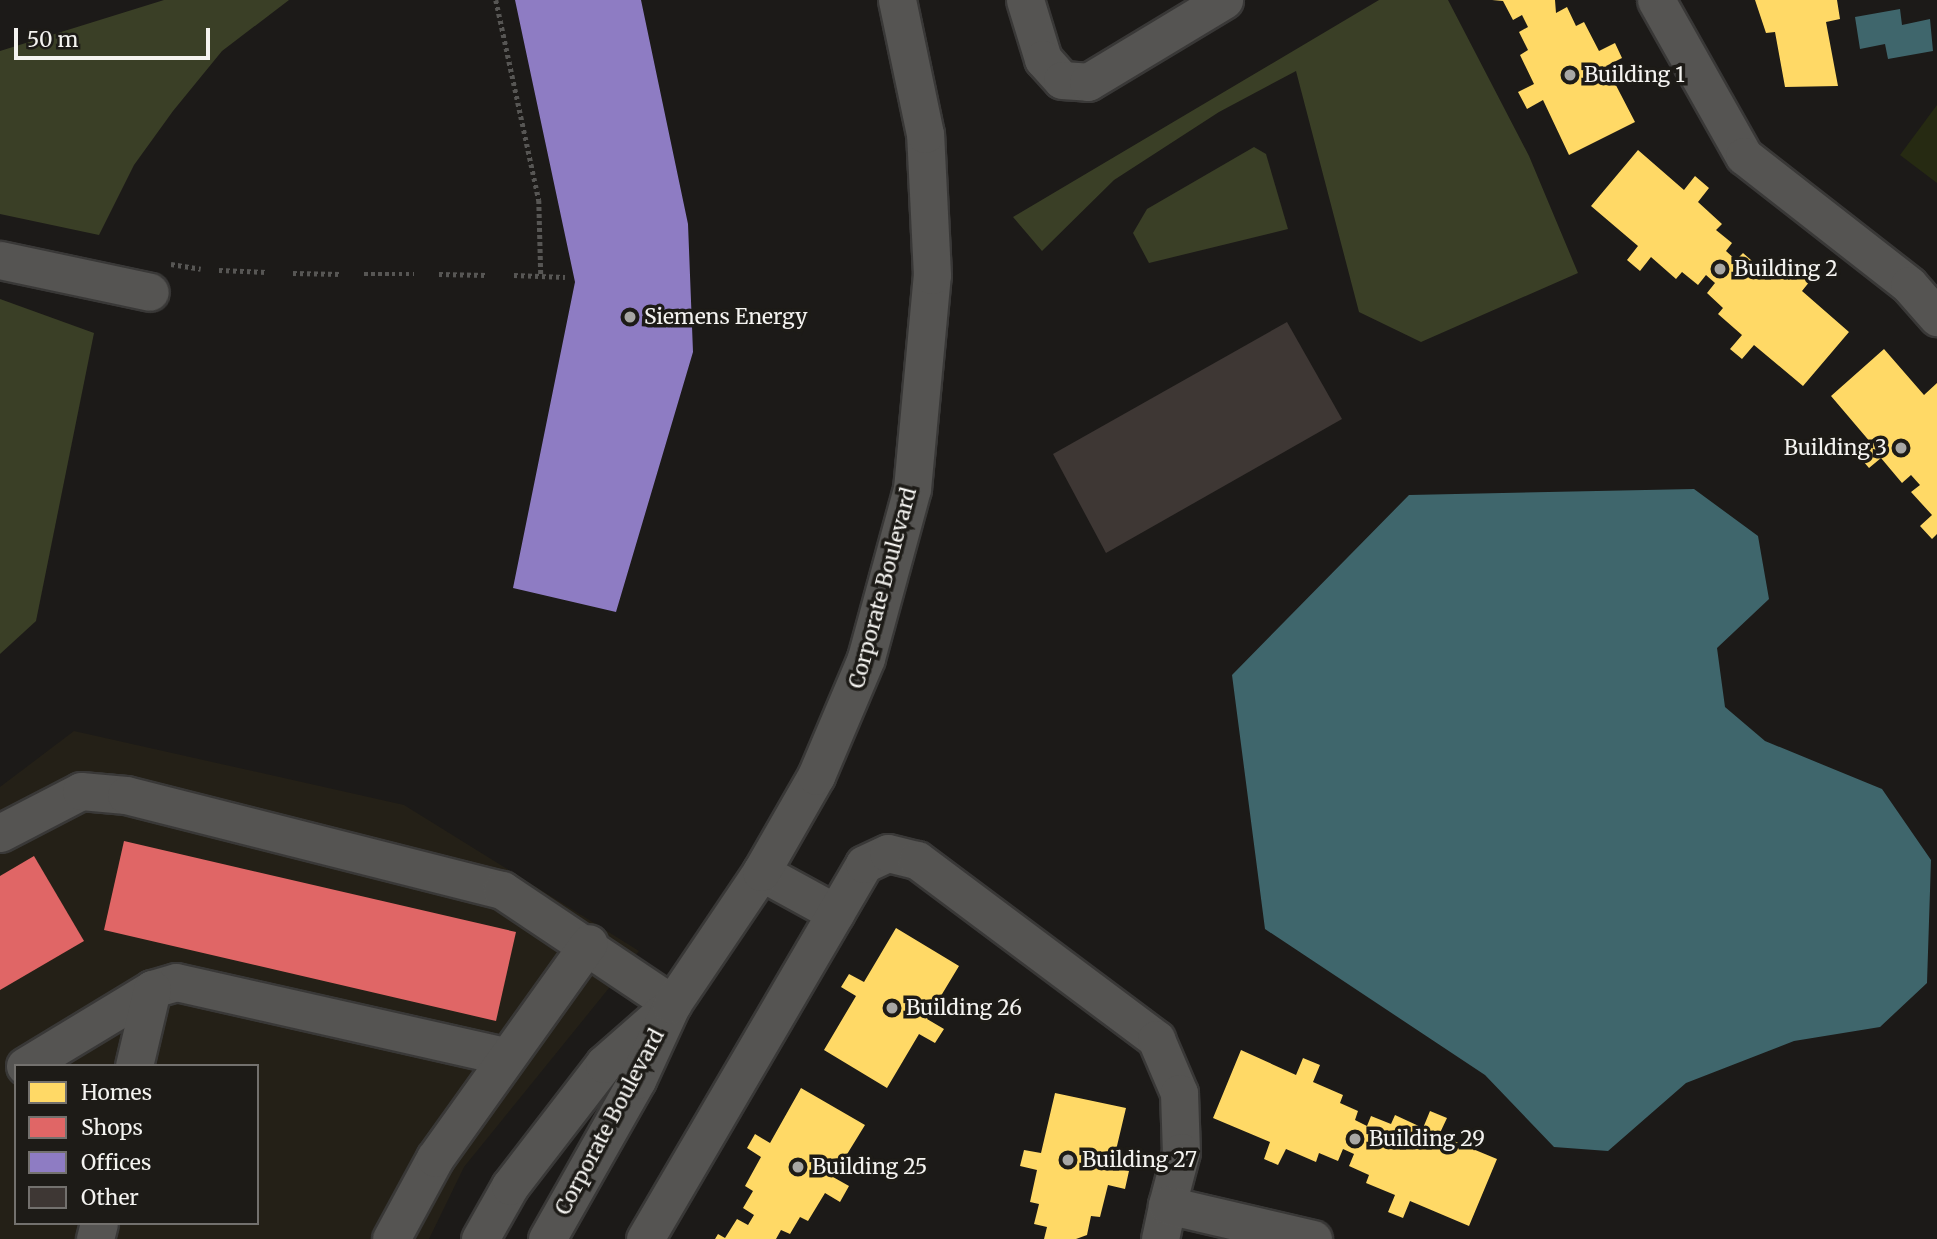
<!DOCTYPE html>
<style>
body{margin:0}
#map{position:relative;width:1937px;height:1239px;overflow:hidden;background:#1c1a18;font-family:Merriweather,serif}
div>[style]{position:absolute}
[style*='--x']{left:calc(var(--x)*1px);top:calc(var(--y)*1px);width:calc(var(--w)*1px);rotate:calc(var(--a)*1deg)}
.built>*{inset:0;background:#242017}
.green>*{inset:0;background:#262a12}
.forest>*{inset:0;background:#3a3f26}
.water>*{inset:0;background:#3f666c}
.homes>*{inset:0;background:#ffd966}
.shops>*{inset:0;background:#e06666}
.offices>*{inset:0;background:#8e7cc3}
.building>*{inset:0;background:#3e3734}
.path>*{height:4.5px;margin-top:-2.25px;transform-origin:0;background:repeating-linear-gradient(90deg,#575654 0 3.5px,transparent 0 7px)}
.roads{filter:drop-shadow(2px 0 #393837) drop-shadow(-2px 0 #393837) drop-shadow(0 2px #393837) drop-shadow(0 -2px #393837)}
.minor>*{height:37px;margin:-18.5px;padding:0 18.5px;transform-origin:18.5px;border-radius:18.5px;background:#555452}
.dots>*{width:19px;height:19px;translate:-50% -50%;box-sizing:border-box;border:4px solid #1d1b17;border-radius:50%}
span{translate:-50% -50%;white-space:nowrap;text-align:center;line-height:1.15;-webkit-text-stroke:7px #1d1b17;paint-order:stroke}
.poi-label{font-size:21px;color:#f4f3f0}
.left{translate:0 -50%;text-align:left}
.right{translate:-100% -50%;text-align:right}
.street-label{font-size:21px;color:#f4f3f0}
.legend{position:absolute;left:14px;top:1064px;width:245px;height:161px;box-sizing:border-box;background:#1d1b17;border:2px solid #73716e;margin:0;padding:9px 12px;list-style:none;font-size:21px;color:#f4f3f0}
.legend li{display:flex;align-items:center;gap:14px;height:35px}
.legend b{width:35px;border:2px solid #73716e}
.scale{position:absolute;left:14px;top:28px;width:196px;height:32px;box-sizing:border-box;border:4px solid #f4f3f0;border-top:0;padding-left:9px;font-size:21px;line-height:24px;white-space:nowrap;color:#f4f3f0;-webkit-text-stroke:5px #1d1b17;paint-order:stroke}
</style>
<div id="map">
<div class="built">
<i style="clip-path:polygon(evenodd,74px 731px,404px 805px,639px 951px,464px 1167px,429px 1239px,0 1239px,0 787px,74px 731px,16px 1066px,257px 1066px,257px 1223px,16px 1223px,16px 1066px)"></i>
</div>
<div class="green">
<i style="clip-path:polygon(1937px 105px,1937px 183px,1900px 155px)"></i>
</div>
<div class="forest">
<i style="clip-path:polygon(164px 0,289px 0,222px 51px,173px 111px,134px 165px,99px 235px,0 214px,0 51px)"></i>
<i style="clip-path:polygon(1379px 0,1448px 0,1529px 156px,1578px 273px,1421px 342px,1359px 312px,1296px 71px,1219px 112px,1114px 180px,1042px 251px,1013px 217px)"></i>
<i style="clip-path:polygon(1254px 147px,1266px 154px,1288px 229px,1149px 263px,1133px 233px,1147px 209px)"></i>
<i style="clip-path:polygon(0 299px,94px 333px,36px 621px,0 654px)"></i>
</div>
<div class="water">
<i style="clip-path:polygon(1900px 9px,1902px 25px,1930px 19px,1933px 51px,1888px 59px,1885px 44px,1860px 49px,1855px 17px)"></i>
<i style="clip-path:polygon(1694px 489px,1758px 536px,1769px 599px,1717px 648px,1725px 707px,1765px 741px,1882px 789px,1931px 860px,1927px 983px,1880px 1027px,1794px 1041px,1686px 1083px,1608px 1151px,1554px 1147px,1485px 1075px,1265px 929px,1232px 675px,1409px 495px)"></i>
</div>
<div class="homes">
<i style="clip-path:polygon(1492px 0,1555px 0,1556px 13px,1567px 7px,1576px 26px,1584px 22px,1599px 51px,1615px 43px,1622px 58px,1606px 66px,1635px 122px,1569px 155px,1543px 100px,1527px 109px,1518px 92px,1534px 84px,1520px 55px,1528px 50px,1519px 32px,1528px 27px,1522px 15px,1513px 20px,1503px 1px)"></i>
<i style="clip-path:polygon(1755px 0,1837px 0,1840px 19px,1826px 22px,1838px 86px,1785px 87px,1775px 32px,1766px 33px)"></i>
<i style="clip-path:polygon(1638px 150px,1684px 190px,1695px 176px,1709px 188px,1698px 202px,1722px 224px,1716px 230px,1732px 243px,1726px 251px,1736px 260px,1743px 253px,1759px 267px,1765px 259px,1789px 280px,1801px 265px,1814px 276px,1802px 291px,1849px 332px,1803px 386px,1754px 345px,1742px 359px,1730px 349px,1742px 335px,1718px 314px,1723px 308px,1707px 293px,1715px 283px,1706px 275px,1698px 285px,1682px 272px,1676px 279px,1651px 257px,1640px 271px,1627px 260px,1638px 246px,1591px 206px)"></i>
<i style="clip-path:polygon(1884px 349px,1924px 395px,1937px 383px,1937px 534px,1932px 539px,1920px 526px,1932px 515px,1911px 492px,1920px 485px,1911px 475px,1902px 483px,1881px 458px,1869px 468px,1857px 454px,1871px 443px,1831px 396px)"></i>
<i style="clip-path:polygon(896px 928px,959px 966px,927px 1019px,944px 1029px,935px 1043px,919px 1034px,887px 1088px,824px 1050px,856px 996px,841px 987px,849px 974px,864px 982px)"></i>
<i style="clip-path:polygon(1241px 1050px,1296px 1075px,1303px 1058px,1320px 1065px,1313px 1082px,1343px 1095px,1340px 1103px,1358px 1111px,1355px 1120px,1367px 1126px,1371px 1116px,1391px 1124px,1395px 1115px,1423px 1128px,1430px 1111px,1447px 1118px,1439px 1135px,1497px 1159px,1469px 1226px,1410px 1201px,1403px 1218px,1388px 1212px,1395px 1195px,1366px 1183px,1369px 1175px,1349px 1166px,1354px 1154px,1343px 1149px,1338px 1161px,1319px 1153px,1316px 1162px,1286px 1149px,1278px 1165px,1264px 1159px,1270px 1142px,1213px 1118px)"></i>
<i style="clip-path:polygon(801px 1088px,865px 1125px,833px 1177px,849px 1186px,840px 1202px,825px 1193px,808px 1221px,800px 1217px,790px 1234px,781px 1230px,776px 1239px,715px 1239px,718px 1234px,725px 1238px,737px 1219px,748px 1225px,754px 1215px,743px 1208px,753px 1191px,745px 1186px,761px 1157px,747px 1148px,755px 1134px,770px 1143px)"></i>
<i style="clip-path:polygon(1055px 1093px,1126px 1108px,1112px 1167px,1129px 1171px,1125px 1189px,1108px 1185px,1100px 1217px,1091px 1216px,1087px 1235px,1076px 1239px,1044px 1239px,1047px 1227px,1034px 1224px,1039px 1204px,1030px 1202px,1037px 1170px,1020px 1166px,1024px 1150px,1041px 1153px)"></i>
</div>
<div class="shops">
<i style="clip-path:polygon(124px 841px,516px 932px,496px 1021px,104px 930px)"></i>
<i style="clip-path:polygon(34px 856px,84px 941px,0 990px,0 876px)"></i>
</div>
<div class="offices">
<i style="clip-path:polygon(515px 0,641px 0,688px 224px,693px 352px,616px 612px,513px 588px,575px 282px)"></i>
</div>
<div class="building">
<i style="clip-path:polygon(1287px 322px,1342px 419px,1106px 553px,1053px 454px)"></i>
</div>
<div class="path">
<i style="--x:496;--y:0;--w:205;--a:77.9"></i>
<i style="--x:539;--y:200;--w:76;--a:88.5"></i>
<i style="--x:171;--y:264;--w:30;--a:9"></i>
<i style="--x:219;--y:270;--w:48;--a:2.4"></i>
<i style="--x:293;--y:273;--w:48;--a:1.2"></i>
<i style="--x:364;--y:274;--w:50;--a:0"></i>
<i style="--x:439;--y:274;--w:48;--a:1.2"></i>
<i style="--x:514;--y:275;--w:51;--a:2.2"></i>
</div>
<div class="roads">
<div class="minor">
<i style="--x:1025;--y:0;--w:62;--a:73"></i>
<i style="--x:1043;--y:59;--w:28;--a:48"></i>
<i style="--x:1062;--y:80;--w:26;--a:4"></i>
<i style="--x:1088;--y:82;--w:159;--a:-31.1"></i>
<i style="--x:1656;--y:0;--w:179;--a:60.6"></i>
<i style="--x:1744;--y:156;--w:209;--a:38"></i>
<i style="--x:1909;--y:285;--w:43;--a:48.8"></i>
<i style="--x:0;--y:260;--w:153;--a:12"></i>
<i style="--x:0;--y:833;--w:91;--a:-27.4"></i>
<i style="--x:81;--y:791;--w:45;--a:5.1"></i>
<i style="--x:126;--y:795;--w:388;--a:14.2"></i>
<i style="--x:502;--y:890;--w:205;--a:33.8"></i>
<i style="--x:761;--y:872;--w:85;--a:28.7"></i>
<i style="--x:25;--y:1066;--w:149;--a:-31.2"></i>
<i style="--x:152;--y:989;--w:25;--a:-16"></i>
<i style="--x:176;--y:982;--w:337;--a:12.7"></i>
<i style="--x:134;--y:1066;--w:79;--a:-76.8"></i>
<i style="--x:95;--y:1239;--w:16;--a:-76"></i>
<i style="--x:391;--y:1239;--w:92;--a:-61.5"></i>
<i style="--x:435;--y:1158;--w:264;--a:-54.4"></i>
<i style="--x:480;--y:1239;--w:61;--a:-60.5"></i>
<i style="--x:510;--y:1186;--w:154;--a:-52.4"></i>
<i style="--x:604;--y:1064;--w:79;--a:-41.4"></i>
<i style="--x:547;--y:1239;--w:183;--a:-60.5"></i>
<i style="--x:637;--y:1080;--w:84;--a:-65.3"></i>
<i style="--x:672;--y:1004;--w:159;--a:-56"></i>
<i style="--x:761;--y:872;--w:111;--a:-60.2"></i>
<i style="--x:816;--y:776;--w:128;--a:-67"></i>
<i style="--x:866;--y:658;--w:175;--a:-74.8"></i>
<i style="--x:912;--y:489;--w:215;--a:-84.7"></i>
<i style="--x:932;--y:275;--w:141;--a:-92.8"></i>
<i style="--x:925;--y:134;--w:137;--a:-101.8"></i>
<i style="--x:645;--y:1239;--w:434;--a:-59.7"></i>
<i style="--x:864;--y:864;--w:26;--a:-25"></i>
<i style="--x:888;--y:853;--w:30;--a:14"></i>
<i style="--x:917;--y:860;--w:299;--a:36.8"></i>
<i style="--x:1156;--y:1039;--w:59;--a:66.9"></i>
<i style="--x:1179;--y:1093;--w:59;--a:88.1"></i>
<i style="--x:1181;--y:1152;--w:55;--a:104.8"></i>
<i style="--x:1160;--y:1239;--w:35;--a:-78"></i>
<i style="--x:1167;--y:1205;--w:150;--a:13.1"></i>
</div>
</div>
<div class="dots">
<i style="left:1570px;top:75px;background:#a8a7a4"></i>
<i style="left:1720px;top:269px;background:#a8a7a4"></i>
<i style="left:630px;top:317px;background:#a8a7a4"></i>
<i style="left:1901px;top:448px;background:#a8a7a4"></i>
<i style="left:892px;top:1008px;background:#a8a7a4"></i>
<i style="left:1355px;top:1139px;background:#a8a7a4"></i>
<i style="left:1068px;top:1160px;background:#a8a7a4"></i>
<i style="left:798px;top:1167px;background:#a8a7a4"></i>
</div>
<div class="poi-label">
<span class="left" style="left:1584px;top:75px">Building 1</span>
<span class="left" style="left:1734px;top:269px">Building 2</span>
<span class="left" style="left:644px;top:317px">Siemens Energy</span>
<span class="right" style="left:1887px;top:448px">Building 3</span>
<span class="left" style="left:906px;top:1008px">Building 26</span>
<span class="left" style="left:1369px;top:1139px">Building 29</span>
<span class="left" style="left:1082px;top:1160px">Building 27</span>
<span class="left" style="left:812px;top:1167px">Building 25</span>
</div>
<div class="street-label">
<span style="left:883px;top:588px;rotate:-75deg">Corporate Boulevard</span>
<span style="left:610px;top:1122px;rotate:-62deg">Corporate Boulevard</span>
</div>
<ul class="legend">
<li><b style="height:19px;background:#ffd966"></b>Homes</li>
<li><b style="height:19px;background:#e06666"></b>Shops</li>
<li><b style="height:19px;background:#8e7cc3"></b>Offices</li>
<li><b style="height:19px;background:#3e3734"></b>Other</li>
</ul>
<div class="scale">50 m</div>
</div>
